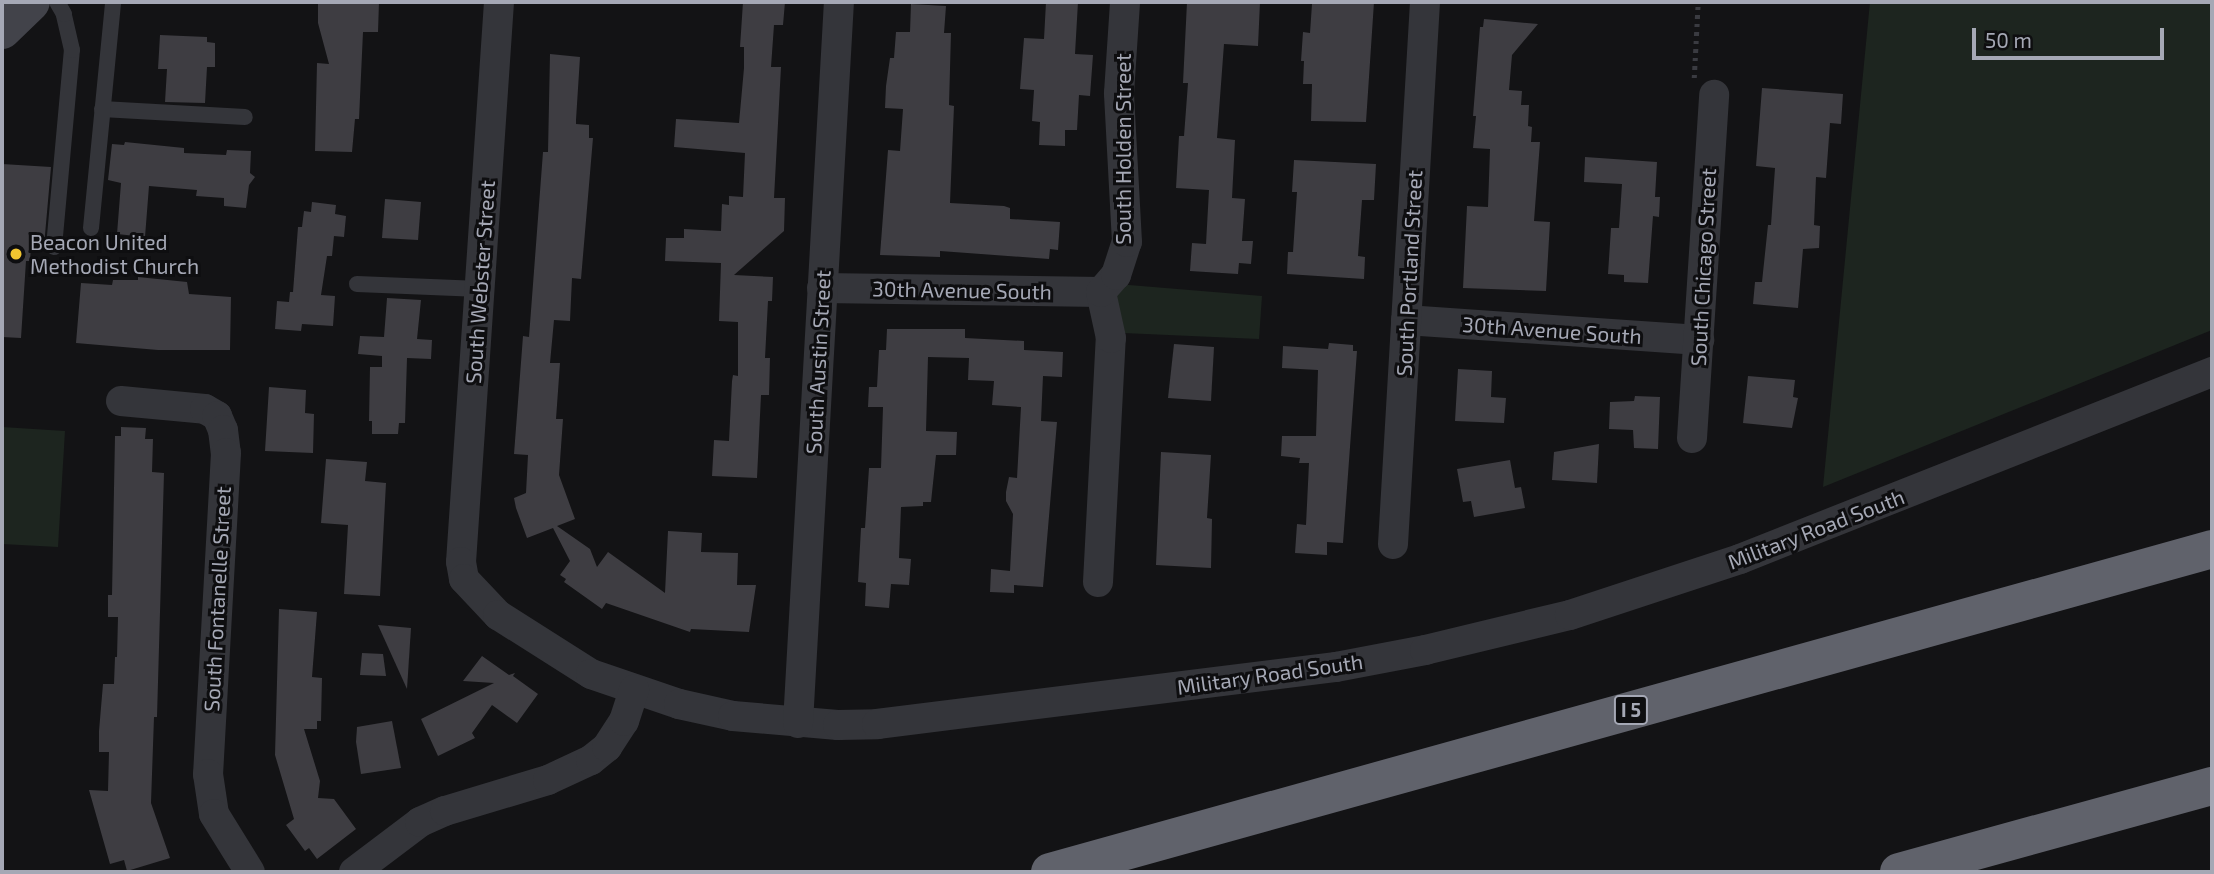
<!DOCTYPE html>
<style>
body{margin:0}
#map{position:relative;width:2214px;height:874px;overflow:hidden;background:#131315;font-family:"Exo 2",sans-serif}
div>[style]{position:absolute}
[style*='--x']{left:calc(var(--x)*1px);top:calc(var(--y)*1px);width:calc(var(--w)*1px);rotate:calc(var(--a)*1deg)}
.green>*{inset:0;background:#1d251f}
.building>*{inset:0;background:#3e3d42}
.path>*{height:4.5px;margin-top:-2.25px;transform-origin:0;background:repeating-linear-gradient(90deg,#3a3b41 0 3.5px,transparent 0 8.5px)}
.lane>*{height:16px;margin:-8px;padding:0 8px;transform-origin:8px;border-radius:8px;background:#34353a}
.street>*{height:30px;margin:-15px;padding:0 15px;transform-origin:15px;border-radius:15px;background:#34353a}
.secondary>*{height:38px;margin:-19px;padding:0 19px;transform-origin:19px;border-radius:19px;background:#42434a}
.highway>*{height:38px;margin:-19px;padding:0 19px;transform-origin:19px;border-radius:19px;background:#60626b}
.dots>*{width:19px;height:19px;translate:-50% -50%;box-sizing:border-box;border:4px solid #0e0e10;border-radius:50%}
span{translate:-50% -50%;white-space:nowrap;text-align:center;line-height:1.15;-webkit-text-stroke:6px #0e0e10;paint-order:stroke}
.shield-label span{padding:2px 5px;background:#0e0e10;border:2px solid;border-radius:5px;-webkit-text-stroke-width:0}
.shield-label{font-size:19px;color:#a5a8b5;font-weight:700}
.street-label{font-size:21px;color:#a5a8b5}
.poi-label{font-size:21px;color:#a5a8b5}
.left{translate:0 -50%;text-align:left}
.frame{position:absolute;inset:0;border:4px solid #a5a8b5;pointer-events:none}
.scale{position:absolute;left:1972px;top:28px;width:192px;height:32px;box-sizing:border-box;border:4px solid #a5a8b5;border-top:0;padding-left:9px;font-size:21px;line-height:24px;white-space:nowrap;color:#a5a8b5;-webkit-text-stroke:5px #0e0e10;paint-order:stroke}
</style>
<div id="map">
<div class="green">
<i style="clip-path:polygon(1870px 2px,2212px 2px,2212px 330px,1823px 487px)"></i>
<i style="clip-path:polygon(1117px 284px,1262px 296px,1259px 339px,1123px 333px,1116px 313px)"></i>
<i style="clip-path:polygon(2px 427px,65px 431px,58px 547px,2px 544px)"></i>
</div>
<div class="building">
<i style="clip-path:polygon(379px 2px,378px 32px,363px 32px,359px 119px,355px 119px,352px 152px,315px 151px,317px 63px,329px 64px,318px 23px,318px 3px)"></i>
<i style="clip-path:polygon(743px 2px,785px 2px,783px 25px,774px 25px,771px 67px,781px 67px,774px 198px,785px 198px,784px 231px,734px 275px,773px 277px,772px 301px,768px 301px,765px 358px,770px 358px,769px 395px,761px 395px,757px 478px,712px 476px,714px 440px,729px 441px,732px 381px,733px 375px,738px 376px,738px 322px,719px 321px,721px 263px,665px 261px,666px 238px,684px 238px,684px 229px,721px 231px,722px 204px,729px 205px,729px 196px,743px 197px,745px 153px,674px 147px,676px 119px,739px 123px,744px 68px,744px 47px,740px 47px)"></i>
<i style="clip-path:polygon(1046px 2px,1078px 2px,1075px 54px,1093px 55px,1090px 96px,1079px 95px,1077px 130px,1065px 130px,1065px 146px,1039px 145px,1040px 122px,1032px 121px,1034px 90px,1020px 89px,1024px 38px,1044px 39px)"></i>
<i style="clip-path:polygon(1187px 2px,1260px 2px,1258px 46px,1224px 44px,1217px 138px,1235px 140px,1232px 198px,1245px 199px,1242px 241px,1253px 241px,1251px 264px,1239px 263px,1238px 274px,1190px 271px,1192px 243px,1206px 244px,1209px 190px,1176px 188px,1179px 136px,1184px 136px,1188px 83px,1183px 83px)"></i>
<i style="clip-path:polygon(1316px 2px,1374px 2px,1366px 122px,1311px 121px,1312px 84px,1303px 84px,1304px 61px,1301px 61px,1303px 32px,1310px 33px,1312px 4px)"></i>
<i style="clip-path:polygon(911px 4px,946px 6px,944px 33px,951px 33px,949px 105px,954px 106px,950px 203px,1004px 206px,1010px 208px,1010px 219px,1060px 222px,1058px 250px,1050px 249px,1049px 259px,940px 251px,940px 257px,880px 255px,888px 150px,900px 151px,903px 109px,885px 108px,886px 86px,890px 58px,894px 58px,896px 32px,910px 32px)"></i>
<i style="clip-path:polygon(1484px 19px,1538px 24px,1512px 55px,1509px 90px,1522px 91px,1521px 105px,1529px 105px,1528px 126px,1532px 127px,1531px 142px,1540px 142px,1534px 221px,1550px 222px,1546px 291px,1463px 288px,1467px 206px,1488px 207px,1490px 149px,1473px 148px,1476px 116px,1473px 116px,1480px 27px,1483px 27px)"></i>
<i style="clip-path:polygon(160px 35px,207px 37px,207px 42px,215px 43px,215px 67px,207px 67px,205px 103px,165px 102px,167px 69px,158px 69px)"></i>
<i style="clip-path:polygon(550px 54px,580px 57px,576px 120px,576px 124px,589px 125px,589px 138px,593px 138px,581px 279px,572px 278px,570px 321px,554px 320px,550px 363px,560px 363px,556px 419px,563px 419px,559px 475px,575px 519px,557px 526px,590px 549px,597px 567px,608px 552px,665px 593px,668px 531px,702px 533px,701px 552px,738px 553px,737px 585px,756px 585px,749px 632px,691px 629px,690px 632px,606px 603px,602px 609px,564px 582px,566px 579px,560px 575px,570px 561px,553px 528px,527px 538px,516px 508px,514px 498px,526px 493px,528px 455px,514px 454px,523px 336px,529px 337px,543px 152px,548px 152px)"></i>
<i style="clip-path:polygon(1762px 88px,1843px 94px,1841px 124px,1830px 123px,1826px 178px,1816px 177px,1814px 225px,1820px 226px,1819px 248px,1803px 249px,1798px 308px,1753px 304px,1755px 282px,1762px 282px,1768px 225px,1771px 225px,1775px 168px,1756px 166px)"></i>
<i style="clip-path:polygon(125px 142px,184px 148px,184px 153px,226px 155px,227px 150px,251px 151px,250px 173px,255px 177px,249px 185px,246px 208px,224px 206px,224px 198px,196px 196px,197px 190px,149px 186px,145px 237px,117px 234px,121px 183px,108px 180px,112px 144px,124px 145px)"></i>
<i style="clip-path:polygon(1585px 157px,1657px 162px,1655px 197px,1660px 197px,1659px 217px,1653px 216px,1648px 283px,1624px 282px,1624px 275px,1608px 274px,1611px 228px,1619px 228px,1622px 184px,1584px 182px)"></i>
<i style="clip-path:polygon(1294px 160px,1376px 164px,1374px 200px,1362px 200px,1358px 256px,1365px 257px,1364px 279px,1287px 274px,1288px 252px,1293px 252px,1297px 192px,1292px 192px)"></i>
<i style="clip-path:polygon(2px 164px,51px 167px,44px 246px,31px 245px,30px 261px,26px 261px,21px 338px,2px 337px)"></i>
<i style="clip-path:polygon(385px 199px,421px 202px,418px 240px,382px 238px)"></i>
<i style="clip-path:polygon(312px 202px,336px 205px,335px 214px,346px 216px,344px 237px,334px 236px,332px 256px,327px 256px,321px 295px,335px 296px,333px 326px,302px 324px,301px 331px,275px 329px,277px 301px,289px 302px,290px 292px,293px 292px,298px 227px,302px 227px,304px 211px,311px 212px)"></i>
<i style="clip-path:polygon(138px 277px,187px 282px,189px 294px,231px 297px,230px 350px,158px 350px,76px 343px,81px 283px,112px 285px,113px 280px,138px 280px)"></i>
<i style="clip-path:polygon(387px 298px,421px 300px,417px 339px,432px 340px,431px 359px,407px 358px,405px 423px,399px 423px,398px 434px,372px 434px,372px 421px,369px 421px,370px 367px,382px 367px,382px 356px,358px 354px,360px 336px,384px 337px)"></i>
<i style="clip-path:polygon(887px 329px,965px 329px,965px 338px,1024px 341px,1024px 350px,1063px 352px,1062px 377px,1043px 376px,1041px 421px,1057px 422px,1043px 587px,1014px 585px,1014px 593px,990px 592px,991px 569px,1010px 571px,1013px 514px,1006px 501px,1006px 492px,1009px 477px,1017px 478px,1021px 407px,992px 405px,994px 381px,968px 380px,969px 358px,928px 357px,926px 431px,957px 432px,956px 455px,936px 455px,931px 502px,923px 502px,923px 506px,901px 507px,899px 558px,911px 559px,909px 585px,891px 584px,889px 608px,865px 606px,866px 583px,858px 582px,861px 528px,865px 528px,869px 468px,881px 468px,883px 407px,868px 407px,869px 387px,877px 387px,879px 350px,886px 350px)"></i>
<i style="clip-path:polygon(1329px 343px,1353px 345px,1353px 351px,1357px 351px,1343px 543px,1327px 542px,1327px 555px,1295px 553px,1297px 524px,1306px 525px,1309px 463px,1299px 463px,1300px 458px,1281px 456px,1282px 436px,1316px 436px,1318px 370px,1282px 368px,1283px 346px,1328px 349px)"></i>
<i style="clip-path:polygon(1174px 344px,1214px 347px,1211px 401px,1168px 398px)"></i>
<i style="clip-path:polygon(1458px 369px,1492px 371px,1491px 397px,1506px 398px,1504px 423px,1455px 421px)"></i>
<i style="clip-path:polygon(1748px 376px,1795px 380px,1793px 397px,1798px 398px,1792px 428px,1743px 423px)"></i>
<i style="clip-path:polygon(269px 387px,306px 390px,305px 413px,314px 414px,313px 453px,265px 451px)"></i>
<i style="clip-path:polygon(1635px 396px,1660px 397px,1658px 449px,1634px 448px,1633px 430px,1609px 429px,1610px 402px,1634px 401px)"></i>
<i style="clip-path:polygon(121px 427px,146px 428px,145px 439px,153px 439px,152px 472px,164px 473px,157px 717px,154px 717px,151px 803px,170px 858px,127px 871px,124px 860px,110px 864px,89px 790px,108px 791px,109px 752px,99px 752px,99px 731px,103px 684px,114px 684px,115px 657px,117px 657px,118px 617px,108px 617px,108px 595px,112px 595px,115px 436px,121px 436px)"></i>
<i style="clip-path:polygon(1599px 444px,1597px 483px,1552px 480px,1554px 452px)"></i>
<i style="clip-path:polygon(1161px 452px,1211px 455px,1207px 518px,1212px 519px,1211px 568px,1156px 565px)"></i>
<i style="clip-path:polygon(326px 459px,367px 462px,365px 481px,386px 483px,380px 596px,344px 594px,348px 525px,321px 523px)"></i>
<i style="clip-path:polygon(1510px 460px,1515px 488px,1521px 487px,1525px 508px,1474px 517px,1471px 501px,1463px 502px,1457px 469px)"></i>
<i style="clip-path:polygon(279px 609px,317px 612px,312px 677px,322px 678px,321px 721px,317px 721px,317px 729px,304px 729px,320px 781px,318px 798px,334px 799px,356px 829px,317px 859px,309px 848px,305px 851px,286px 825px,294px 819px,275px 755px)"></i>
<i style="clip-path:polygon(378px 625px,411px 628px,407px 689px)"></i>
<i style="clip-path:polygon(362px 653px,383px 654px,386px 676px,360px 675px)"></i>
<i style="clip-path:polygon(482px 656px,509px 675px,515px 673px,513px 676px,538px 694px,517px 723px,492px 705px,472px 733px,475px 738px,438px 756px,421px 719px,494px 683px,463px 681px)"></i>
<i style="clip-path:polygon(392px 721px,401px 768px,361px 774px,356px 742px,357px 727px)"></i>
</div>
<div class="path">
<i style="--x:1694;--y:78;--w:76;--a:-87"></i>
</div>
<div class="lane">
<i style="--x:102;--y:109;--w:143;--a:3.2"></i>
<i style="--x:91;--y:228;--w:227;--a:-84.4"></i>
<i style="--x:54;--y:247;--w:198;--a:-84.8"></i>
<i style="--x:72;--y:50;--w:37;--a:-103"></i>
<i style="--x:64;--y:14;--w:14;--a:-120"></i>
<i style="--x:357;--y:284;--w:123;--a:2.3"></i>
</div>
<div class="street">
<i style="--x:499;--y:2;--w:561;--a:93.88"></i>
<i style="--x:461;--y:562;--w:17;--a:80"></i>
<i style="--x:464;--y:579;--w:50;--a:46.6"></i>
<i style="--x:498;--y:615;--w:110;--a:32.4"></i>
<i style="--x:591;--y:674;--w:93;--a:18.8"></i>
<i style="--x:679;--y:704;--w:55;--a:12.5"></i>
<i style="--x:733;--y:716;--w:105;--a:4.9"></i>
<i style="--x:838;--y:725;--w:39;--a:-1"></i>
<i style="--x:877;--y:724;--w:463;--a:-7.1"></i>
<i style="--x:1336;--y:667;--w:91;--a:-10.8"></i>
<i style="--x:1425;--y:650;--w:149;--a:-13.6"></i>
<i style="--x:1570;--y:615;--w:179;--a:-18.2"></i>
<i style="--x:1740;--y:559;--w:508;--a:-21.61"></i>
<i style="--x:822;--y:288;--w:279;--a:0.8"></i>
<i style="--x:1406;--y:320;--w:294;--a:3.9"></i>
<i style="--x:121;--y:401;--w:84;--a:5.4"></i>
<i style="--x:205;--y:409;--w:14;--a:30"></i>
<i style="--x:217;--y:416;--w:15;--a:67"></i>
<i style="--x:223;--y:430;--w:23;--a:83"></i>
<i style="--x:226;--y:453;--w:322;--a:93.2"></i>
<i style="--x:208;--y:774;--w:40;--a:81.5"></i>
<i style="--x:214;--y:814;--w:68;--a:58.2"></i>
<i style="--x:1692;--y:438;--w:344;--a:-86.3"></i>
<i style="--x:1393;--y:544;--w:543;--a:-86.62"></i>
<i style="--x:1098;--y:582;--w:244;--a:-87"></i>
<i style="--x:1111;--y:338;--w:47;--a:-102.3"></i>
<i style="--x:1101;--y:292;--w:23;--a:-49"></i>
<i style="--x:1116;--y:275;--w:35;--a:-72"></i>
<i style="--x:1127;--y:242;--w:149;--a:-93.1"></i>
<i style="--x:1119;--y:93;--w:91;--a:-86.2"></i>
<i style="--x:798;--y:723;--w:722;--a:-86.75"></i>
<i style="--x:354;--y:872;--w:83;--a:-37.1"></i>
<i style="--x:420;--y:822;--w:27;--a:-24"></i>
<i style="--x:445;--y:811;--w:108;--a:-16.8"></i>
<i style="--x:548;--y:780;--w:47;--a:-24.9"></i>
<i style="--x:591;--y:760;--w:21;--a:-39"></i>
<i style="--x:607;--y:747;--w:31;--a:-57"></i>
<i style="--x:624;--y:721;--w:33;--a:-72"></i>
</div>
<div class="secondary">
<i style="--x:2;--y:30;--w:40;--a:-44"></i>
</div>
<div class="highway">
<i style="--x:1050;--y:872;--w:1206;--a:-15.53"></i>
<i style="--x:1899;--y:872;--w:325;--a:-15.4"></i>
</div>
<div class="dots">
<i style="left:16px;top:254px;background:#f1c530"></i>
</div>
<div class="shield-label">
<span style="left:1631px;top:710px">I 5</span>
</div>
<div class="street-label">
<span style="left:1123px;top:149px;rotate:-90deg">South Holden Street</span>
<span style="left:1703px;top:267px;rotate:-87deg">South Chicago Street</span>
<span style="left:1409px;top:273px;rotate:-87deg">South Portland Street</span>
<span style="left:480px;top:282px;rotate:-86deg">South Webster Street</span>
<span style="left:962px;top:290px;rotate:1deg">30th Avenue South</span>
<span style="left:1552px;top:330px;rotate:4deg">30th Avenue South</span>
<span style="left:818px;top:362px;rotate:-87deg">South Austin Street</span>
<span style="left:1816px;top:529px;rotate:-21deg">Military Road South</span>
<span style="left:217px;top:599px;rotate:-87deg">South Fontanelle Street</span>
<span style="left:1270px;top:674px;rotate:-8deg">Military Road South</span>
</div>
<div class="poi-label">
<span class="left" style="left:30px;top:254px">Beacon United<br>Methodist Church</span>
</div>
<div class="frame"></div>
<div class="scale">50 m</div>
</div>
